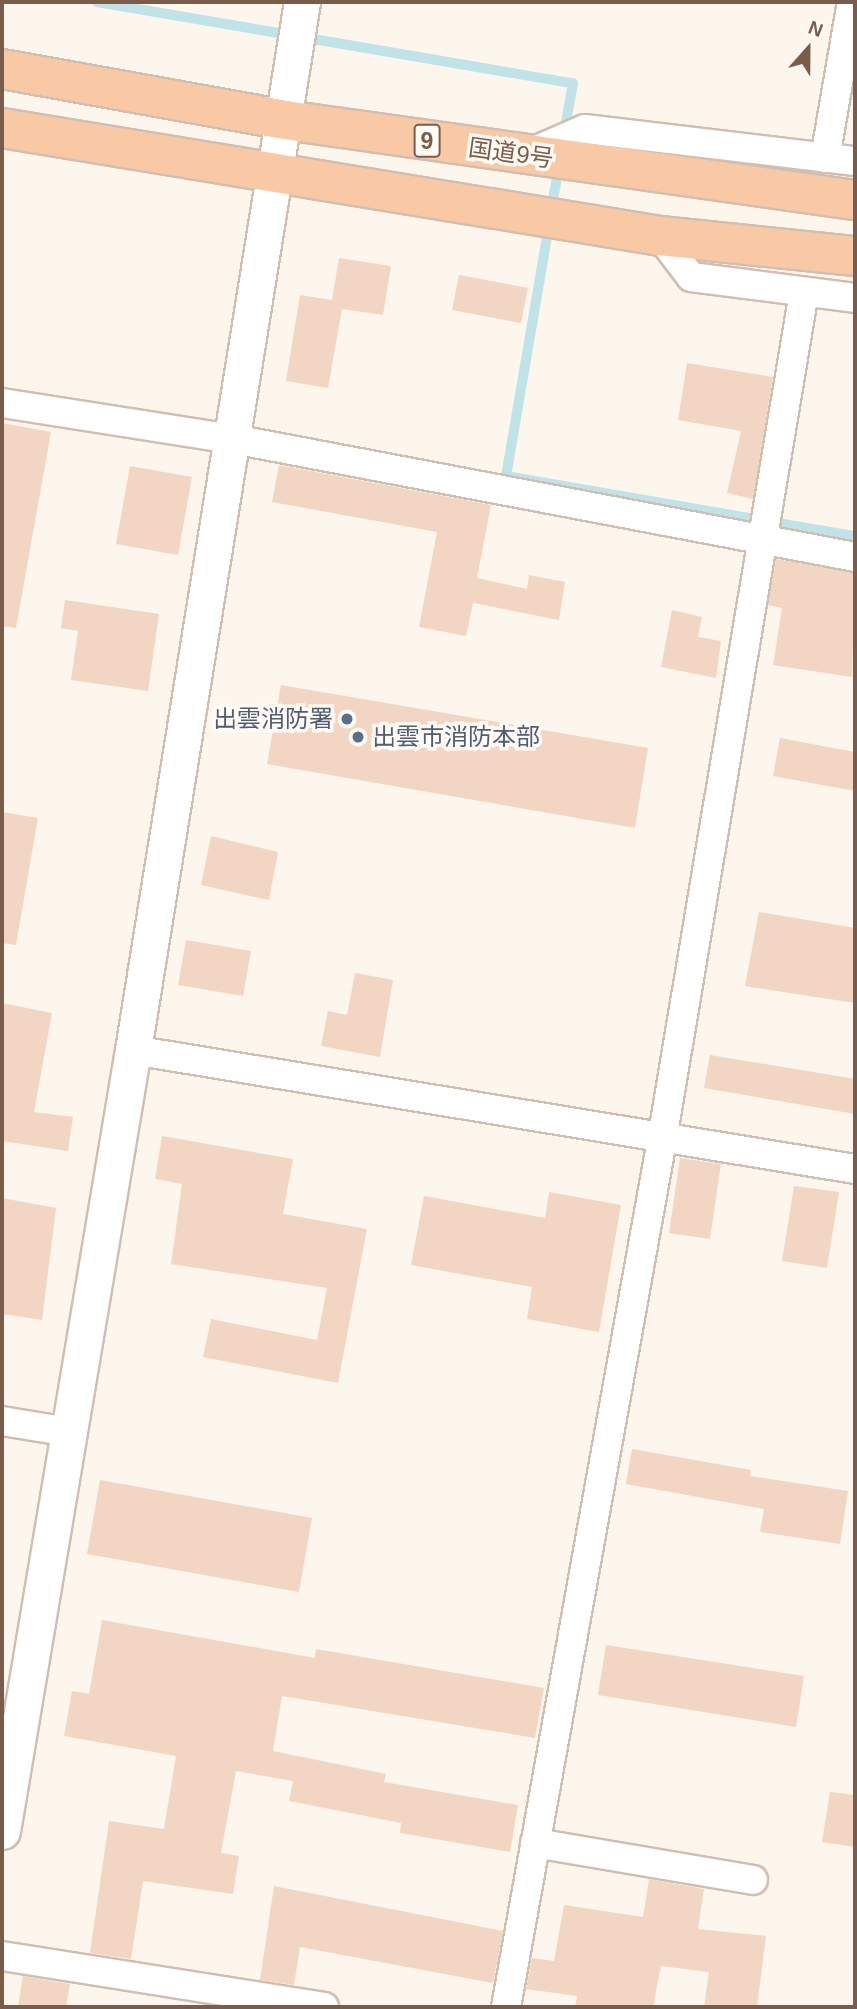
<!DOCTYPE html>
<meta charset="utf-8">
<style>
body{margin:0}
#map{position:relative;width:857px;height:2009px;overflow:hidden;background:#fdf6ec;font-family:Arial,"Noto Sans JP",sans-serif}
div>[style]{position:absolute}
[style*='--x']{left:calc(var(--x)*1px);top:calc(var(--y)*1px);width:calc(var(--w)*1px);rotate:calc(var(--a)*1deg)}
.stream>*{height:10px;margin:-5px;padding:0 5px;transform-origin:5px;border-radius:5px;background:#bfe3e8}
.building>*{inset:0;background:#f3d5c3}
.roads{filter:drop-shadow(2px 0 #d1beb0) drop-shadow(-2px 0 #d1beb0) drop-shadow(0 2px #d1beb0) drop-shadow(0 -2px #d1beb0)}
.minor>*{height:28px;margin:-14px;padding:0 14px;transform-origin:14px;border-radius:14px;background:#fff}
.tertiary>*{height:35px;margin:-17.5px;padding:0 17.5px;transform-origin:17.5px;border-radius:17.5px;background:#fff}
.trunk>*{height:38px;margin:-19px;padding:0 19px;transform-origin:19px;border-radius:19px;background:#f9c8a4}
.dots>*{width:19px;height:19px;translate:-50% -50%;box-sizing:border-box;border:4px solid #fffaf3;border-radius:50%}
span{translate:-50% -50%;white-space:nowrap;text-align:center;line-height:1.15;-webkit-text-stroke:7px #fffaf3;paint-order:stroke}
.shield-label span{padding:2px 5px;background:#fffaf3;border:2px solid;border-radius:5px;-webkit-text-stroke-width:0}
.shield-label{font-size:23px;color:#7a5c4d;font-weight:700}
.street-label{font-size:24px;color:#7a5c4d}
.service-label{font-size:24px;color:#4e5e75}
.right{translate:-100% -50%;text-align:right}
.left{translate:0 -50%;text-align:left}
.frame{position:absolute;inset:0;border:4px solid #7a5c4d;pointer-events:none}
.north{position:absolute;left:773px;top:14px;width:70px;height:70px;-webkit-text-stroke:5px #fffaf3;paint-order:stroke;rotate:21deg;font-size:19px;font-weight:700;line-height:28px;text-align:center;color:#7a5c4d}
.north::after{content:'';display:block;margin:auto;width:24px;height:32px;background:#7a5c4d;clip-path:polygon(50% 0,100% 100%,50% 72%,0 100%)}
</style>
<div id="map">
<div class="stream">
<i style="--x:97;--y:2;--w:483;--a:9.7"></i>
<i style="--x:573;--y:83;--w:52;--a:100"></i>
<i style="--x:551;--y:210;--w:44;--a:-79.5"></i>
<i style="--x:549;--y:225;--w:255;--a:99.7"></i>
<i style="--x:506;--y:476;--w:354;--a:9.8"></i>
</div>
<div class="building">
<i style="clip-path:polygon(339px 258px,391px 266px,383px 315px,342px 309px,328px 388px,286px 381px,300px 295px,332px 300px)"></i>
<i style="clip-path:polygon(459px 275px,528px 288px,521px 323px,452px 310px)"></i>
<i style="clip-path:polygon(687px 363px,773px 377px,753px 499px,727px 493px,741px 431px,678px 420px)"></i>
<i style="clip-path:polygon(2px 423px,51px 432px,16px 628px,2px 626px)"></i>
<i style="clip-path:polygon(279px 465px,491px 505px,477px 578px,527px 589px,529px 575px,565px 582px,559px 620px,473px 603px,466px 636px,419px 627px,437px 532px,272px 502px)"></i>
<i style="clip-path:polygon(130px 466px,192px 477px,178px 555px,116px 544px)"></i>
<i style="clip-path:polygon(776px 559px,855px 573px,852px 677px,773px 665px,782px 608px,768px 605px)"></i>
<i style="clip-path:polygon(65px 600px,159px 614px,148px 691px,71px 680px,78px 631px,61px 628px)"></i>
<i style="clip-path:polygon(672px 610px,702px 617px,698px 637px,721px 641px,716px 678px,661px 667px)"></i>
<i style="clip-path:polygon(281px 685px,648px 748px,635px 828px,267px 764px)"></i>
<i style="clip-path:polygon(780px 738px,855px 752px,855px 791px,773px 776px)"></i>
<i style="clip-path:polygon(2px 812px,38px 818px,16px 945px,2px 943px)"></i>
<i style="clip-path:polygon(211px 836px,278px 852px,269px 900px,201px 885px)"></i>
<i style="clip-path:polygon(759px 912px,855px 928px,855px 1003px,745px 986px)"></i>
<i style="clip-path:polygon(186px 940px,251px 951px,243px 996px,178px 985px)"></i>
<i style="clip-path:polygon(355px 973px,393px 980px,380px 1057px,321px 1046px,328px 1011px,347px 1015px)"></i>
<i style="clip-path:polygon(2px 1003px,52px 1013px,34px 1112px,73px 1117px,68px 1151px,2px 1141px)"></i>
<i style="clip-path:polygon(710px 1055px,855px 1079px,855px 1114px,704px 1088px)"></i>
<i style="clip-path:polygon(162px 1136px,293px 1159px,283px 1214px,367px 1229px,338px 1383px,203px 1357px,211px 1319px,317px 1340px,327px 1288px,171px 1264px,182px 1184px,155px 1179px)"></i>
<i style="clip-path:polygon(680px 1158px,721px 1164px,710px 1239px,669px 1233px)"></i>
<i style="clip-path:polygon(794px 1186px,839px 1192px,827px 1268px,782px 1261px)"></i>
<i style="clip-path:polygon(549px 1192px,621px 1205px,599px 1332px,527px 1319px,532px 1287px,411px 1265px,424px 1196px,545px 1218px)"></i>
<i style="clip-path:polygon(2px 1198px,56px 1208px,42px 1320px,2px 1314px)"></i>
<i style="clip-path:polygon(632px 1449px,751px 1470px,750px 1476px,848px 1491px,840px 1544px,760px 1532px,764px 1509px,626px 1484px)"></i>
<i style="clip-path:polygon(100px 1480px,312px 1518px,299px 1592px,87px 1554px)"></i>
<i style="clip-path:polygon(102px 1620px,315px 1658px,316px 1649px,544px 1688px,535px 1738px,282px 1696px,273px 1751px,386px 1774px,384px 1782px,518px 1805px,510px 1852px,400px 1833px,401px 1823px,289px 1801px,293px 1781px,236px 1771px,221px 1853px,239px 1856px,233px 1894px,143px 1881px,131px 1959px,90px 1953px,109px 1821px,164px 1829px,176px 1756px,64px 1736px,72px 1691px,89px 1694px)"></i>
<i style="clip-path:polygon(606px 1645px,804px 1676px,796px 1727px,598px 1695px)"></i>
<i style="clip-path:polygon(830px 1792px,855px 1795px,855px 1847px,822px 1842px)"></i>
<i style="clip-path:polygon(649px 1879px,704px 1889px,698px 1929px,766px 1936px,757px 2007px,704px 2007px,709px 1972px,661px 1966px,653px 2007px,575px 2007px,577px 1996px,526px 1989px,532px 1958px,554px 1961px,564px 1905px,643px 1917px)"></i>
<i style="clip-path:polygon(274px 1886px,503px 1931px,493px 1983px,300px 1947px,294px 1985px,260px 1980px)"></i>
<i style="clip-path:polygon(23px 1976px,70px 1984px,66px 2007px,18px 2007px)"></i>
</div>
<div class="roads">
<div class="minor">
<i style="--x:525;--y:155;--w:65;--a:-23.4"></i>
<i style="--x:585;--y:129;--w:272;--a:6.8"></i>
<i style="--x:825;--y:158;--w:158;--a:-80.2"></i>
<i style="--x:660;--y:236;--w:51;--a:52.9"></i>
<i style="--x:691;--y:277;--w:165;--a:7.3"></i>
<i style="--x:2;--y:403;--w:234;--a:8.9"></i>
<i style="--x:233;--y:439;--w:633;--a:10.74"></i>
<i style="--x:133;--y:1050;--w:732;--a:9.36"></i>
<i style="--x:2;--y:1421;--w:68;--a:9.3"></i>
<i style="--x:535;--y:1843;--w:221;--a:9.6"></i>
<i style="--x:2;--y:1956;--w:326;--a:9"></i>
<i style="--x:506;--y:2007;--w:887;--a:-79.8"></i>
<i style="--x:663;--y:1134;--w:854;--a:-80.49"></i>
</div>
<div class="tertiary">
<i style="--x:2;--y:1831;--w:792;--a:-80.48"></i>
<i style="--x:133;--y:1050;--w:1062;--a:-80.84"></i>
</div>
<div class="trunk">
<i style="--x:2;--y:69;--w:288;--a:10.2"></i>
<i style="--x:285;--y:120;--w:576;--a:7.99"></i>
<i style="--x:2;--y:128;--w:667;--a:9.32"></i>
<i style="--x:660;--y:236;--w:196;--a:5.9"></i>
</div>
</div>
<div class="dots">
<i style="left:347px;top:719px;background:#5c6f8a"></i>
<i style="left:358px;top:737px;background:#5c6f8a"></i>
</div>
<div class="shield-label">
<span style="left:427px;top:141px">9</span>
</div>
<div class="street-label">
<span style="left:511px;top:153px;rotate:8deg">国道9号</span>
</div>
<div class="service-label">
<span class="right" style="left:333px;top:719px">出雲消防署</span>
<span class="left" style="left:372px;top:737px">出雲市消防本部</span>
</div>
<div class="frame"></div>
<div class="north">N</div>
</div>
